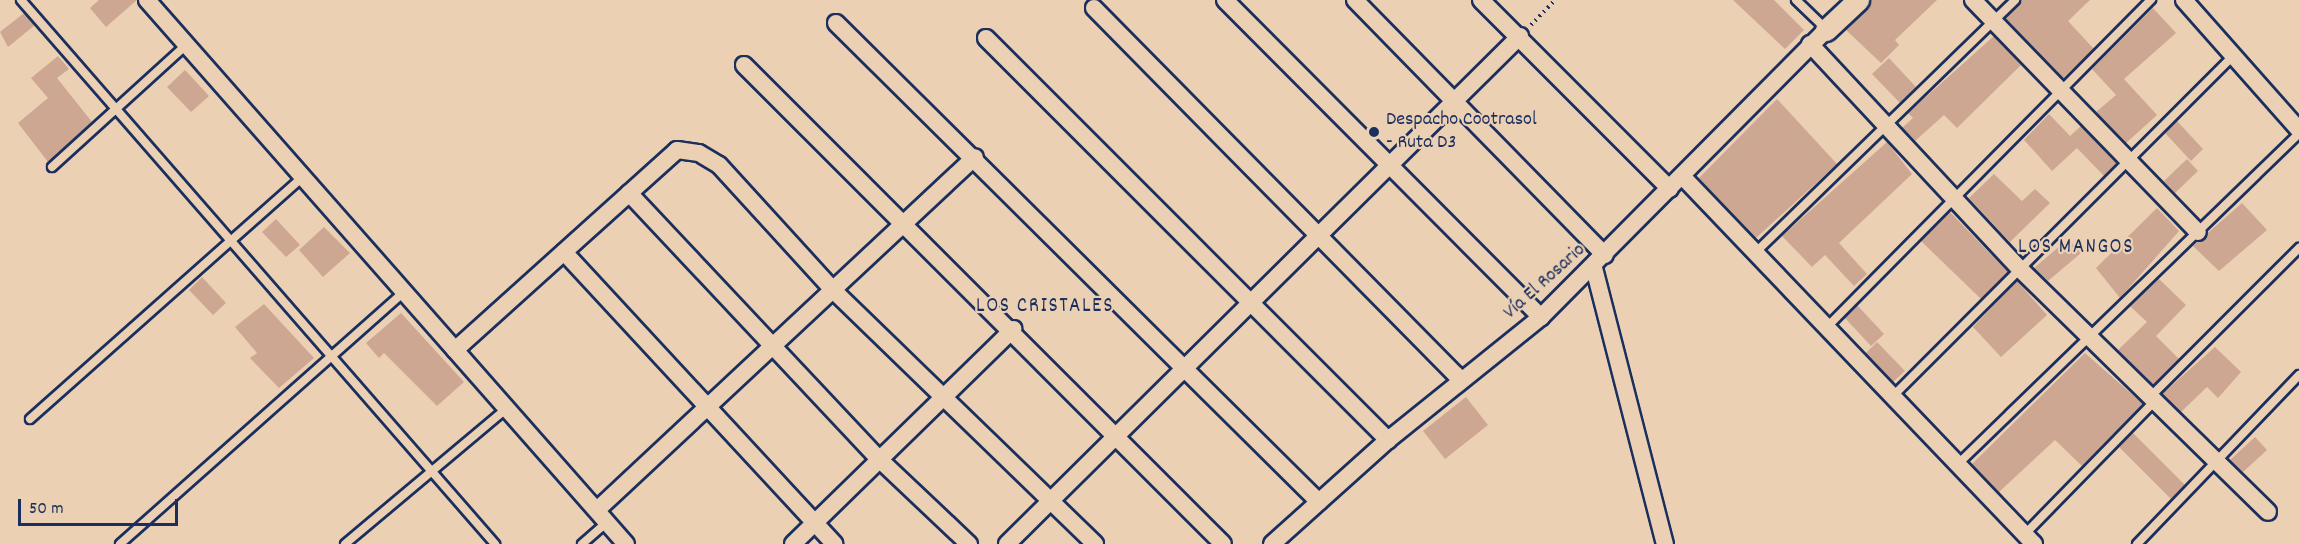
<!DOCTYPE html>
<meta charset="utf-8">
<style>
body{margin:0}
#map{position:relative;width:2299px;height:544px;overflow:hidden;background:#ebd0b3;font-family:Dekko,sans-serif}
div>[style]{position:absolute}
[style*='--x']{left:calc(var(--x)*1px);top:calc(var(--y)*1px);width:calc(var(--w)*1px);rotate:calc(var(--a)*1deg)}
.building>*{inset:0;background:#cda792}
.path>*{height:4px;margin-top:-2px;transform-origin:0;background:repeating-linear-gradient(90deg,#1b2f5e 0 1.5px,transparent 0 6px)}
.roads{filter:drop-shadow(2px 0 #1b2f5e) drop-shadow(-2px 0 #1b2f5e) drop-shadow(0 2px #1b2f5e) drop-shadow(0 -2px #1b2f5e)}
.service>*{height:8px;margin:-4px;padding:0 4px;transform-origin:4px;border-radius:4px;background:#ebd0b3}
.minor>*{height:16px;margin:-8px;padding:0 8px;transform-origin:8px;border-radius:8px;background:#ebd0b3}
.tertiary>*{height:21px;margin:-10.5px;padding:0 10.5px;transform-origin:10.5px;border-radius:10.5px;background:#ebd0b3}
.dots>*{width:16px;height:16px;translate:-50% -50%;box-sizing:border-box;border:3px solid #ebd0b3;border-radius:50%}
span{translate:-50% -50%;white-space:nowrap;text-align:center;line-height:1.15;-webkit-text-stroke:4.5px #ebd0b3;paint-order:stroke}
.poi-label{font-size:20px;color:#1b2f5e}
.left{translate:0 -50%;text-align:left}
.street-label{font-size:20px;color:#1b2f5e}
.neighbourhood-label{font-size:21px;color:#1b2f5e;letter-spacing:1.5px}
.scale{position:absolute;left:18px;top:499px;width:160px;height:27px;box-sizing:border-box;border:3px solid #1b2f5e;border-top:0;padding-left:8px;font-size:18px;line-height:21px;white-space:nowrap;color:#1b2f5e;-webkit-text-stroke:4px #ebd0b3;paint-order:stroke}
</style>
<div id="map">
<div class="building">
<i style="clip-path:polygon(99px 0,137px 0,106px 27px,90px 8px)"></i>
<i style="clip-path:polygon(1733px 0,1774px 0,1804px 30px,1785px 49px)"></i>
<i style="clip-path:polygon(1870px 0,1937px 0,1895px 40px,1899px 45px,1881px 63px,1845px 29px)"></i>
<i style="clip-path:polygon(2021px 0,2090px 0,2068px 21px,2094px 49px,2063px 78px,2005px 18px)"></i>
<i style="clip-path:polygon(2153px 8px,2176px 33px,2124px 79px,2157px 115px,2126px 143px,2096px 112px,2116px 95px,2092px 69px)"></i>
<i style="clip-path:polygon(24px 13px,35px 25px,8px 47px,0 32px)"></i>
<i style="clip-path:polygon(1994px 36px,2021px 65px,1957px 128px,1944px 115px,1915px 141px,1902px 128px,1913px 118px,1908px 113px)"></i>
<i style="clip-path:polygon(58px 56px,69px 69px,57px 78px,92px 122px,48px 162px,18px 123px,48px 98px,31px 78px)"></i>
<i style="clip-path:polygon(1889px 58px,1916px 87px,1900px 103px,1872px 74px)"></i>
<i style="clip-path:polygon(185px 70px,209px 96px,191px 112px,167px 87px)"></i>
<i style="clip-path:polygon(1777px 99px,1837px 164px,1756px 238px,1699px 178px)"></i>
<i style="clip-path:polygon(2049px 114px,2070px 136px,2081px 126px,2117px 163px,2104px 176px,2077px 148px,2052px 171px,2024px 140px)"></i>
<i style="clip-path:polygon(2177px 121px,2203px 149px,2191px 161px,2165px 133px)"></i>
<i style="clip-path:polygon(1887px 142px,1912px 174px,1839px 243px,1867px 274px,1854px 286px,1825px 255px,1812px 267px,1782px 236px)"></i>
<i style="clip-path:polygon(2187px 159px,2198px 171px,2175px 193px,2164px 181px)"></i>
<i style="clip-path:polygon(1994px 174px,2022px 201px,2035px 189px,2050px 203px,2010px 242px,1969px 198px)"></i>
<i style="clip-path:polygon(2242px 203px,2267px 230px,2219px 271px,2193px 246px)"></i>
<i style="clip-path:polygon(2157px 208px,2179px 231px,2120px 298px,2096px 268px)"></i>
<i style="clip-path:polygon(1950px 212px,2008px 272px,1981px 299px,1921px 241px)"></i>
<i style="clip-path:polygon(276px 219px,300px 245px,286px 257px,262px 232px)"></i>
<i style="clip-path:polygon(324px 227px,350px 253px,323px 277px,299px 250px)"></i>
<i style="clip-path:polygon(2068px 239px,2081px 253px,2048px 281px,2034px 268px)"></i>
<i style="clip-path:polygon(202px 277px,226px 303px,213px 315px,189px 290px)"></i>
<i style="clip-path:polygon(2158px 278px,2186px 305px,2156px 336px,2179px 359px,2153px 385px,2118px 350px,2147px 322px,2130px 306px)"></i>
<i style="clip-path:polygon(2017px 281px,2047px 315px,2001px 357px,1973px 327px)"></i>
<i style="clip-path:polygon(264px 304px,314px 358px,279px 388px,250px 358px,257px 353px,235px 327px)"></i>
<i style="clip-path:polygon(1857px 305px,1884px 334px,1871px 346px,1845px 318px)"></i>
<i style="clip-path:polygon(401px 313px,464px 382px,437px 406px,384px 353px,379px 358px,366px 343px)"></i>
<i style="clip-path:polygon(1877px 342px,1905px 371px,1893px 382px,1866px 353px)"></i>
<i style="clip-path:polygon(2215px 347px,2241px 372px,2218px 398px,2207px 387px,2181px 412px,2162px 394px)"></i>
<i style="clip-path:polygon(2085px 353px,2143px 404px,2082px 466px,2055px 440px,1999px 492px,1972px 464px)"></i>
<i style="clip-path:polygon(1466px 397px,1488px 425px,1445px 459px,1423px 431px)"></i>
<i style="clip-path:polygon(2133px 433px,2185px 485px,2171px 499px,2119px 447px)"></i>
<i style="clip-path:polygon(2255px 437px,2267px 450px,2243px 472px,2230px 460px)"></i>
</div>
<div class="path">
<i style="--x:1531;--y:25;--w:35;--a:-46"></i>
</div>
<div class="roads">
<div class="service">
<i style="--x:21;--y:0;--w:722;--a:48.93"></i>
<i style="--x:1796;--y:0;--w:42;--a:44"></i>
<i style="--x:52;--y:167;--w:181;--a:-42.3"></i>
<i style="--x:1757;--y:251;--w:360;--a:-44.2"></i>
<i style="--x:1829;--y:325;--w:458;--a:-45.3"></i>
<i style="--x:1895;--y:394;--w:478;--a:-45"></i>
<i style="--x:2150;--y:397;--w:211;--a:-45"></i>
<i style="--x:30;--y:419;--w:365;--a:-41.6"></i>
<i style="--x:1959;--y:463;--w:474;--a:-44.1"></i>
<i style="--x:2025;--y:534;--w:185;--a:-45.7"></i>
<i style="--x:120;--y:544;--w:380;--a:-41.6"></i>
<i style="--x:345;--y:544;--w:212;--a:-40"></i>
<i style="--x:582;--y:544;--w:33;--a:-41"></i>
<i style="--x:2137;--y:544;--w:234;--a:-46.2"></i>
</div>
<div class="minor">
<i style="--x:147;--y:0;--w:725;--a:48.64"></i>
<i style="--x:1225;--y:0;--w:448;--a:45.1"></i>
<i style="--x:1355;--y:0;--w:357;--a:45.6"></i>
<i style="--x:1481;--y:0;--w:267;--a:45"></i>
<i style="--x:1973;--y:0;--w:323;--a:45.9"></i>
<i style="--x:2184;--y:0;--w:174;--a:48.5"></i>
<i style="--x:1094;--y:8;--w:523;--a:45.39"></i>
<i style="--x:836;--y:23;--w:680;--a:44.76"></i>
<i style="--x:986;--y:38;--w:569;--a:45"></i>
<i style="--x:1810;--y:44;--w:308;--a:47"></i>
<i style="--x:2020;--y:269;--w:347;--a:44.4"></i>
<i style="--x:744;--y:65;--w:677;--a:45"></i>
<i style="--x:1683;--y:177;--w:508;--a:46.28"></i>
<i style="--x:629;--y:193;--w:365;--a:46.8"></i>
<i style="--x:879;--y:459;--w:124;--a:43.4"></i>
<i style="--x:564;--y:252;--w:398;--a:47.2"></i>
<i style="--x:1594;--y:268;--w:285;--a:75.6"></i>
<i style="--x:455;--y:350;--w:299;--a:-42"></i>
<i style="--x:677;--y:150;--w:22;--a:8"></i>
<i style="--x:699;--y:153;--w:23;--a:31"></i>
<i style="--x:719;--y:165;--w:169;--a:47.6"></i>
<i style="--x:833;--y:290;--w:365;--a:44.1"></i>
<i style="--x:597;--y:510;--w:517;--a:-43.04"></i>
<i style="--x:793;--y:544;--w:308;--a:-44.3"></i>
<i style="--x:1007;--y:544;--w:722;--a:-44.72"></i>
<i style="--x:1272;--y:544;--w:156;--a:-41.9"></i>
<i style="--x:1388;--y:440;--w:196;--a:-38.8"></i>
<i style="--x:1541;--y:317;--w:404;--a:-45.2"></i>
</div>
<div class="tertiary">
<i style="--x:1826;--y:30;--w:44;--a:-43.2"></i>
</div>
</div>
<div class="dots">
<i style="left:1374px;top:132px;background:#1b2f5e"></i>
</div>
<div class="poi-label">
<span class="left" style="left:1386px;top:132px">Despacho Cootrasol<br>- Ruta D3</span>
</div>
<div class="street-label">
<span style="left:1545px;top:282px;rotate:-42deg">Vía El Rosario</span>
</div>
<div class="neighbourhood-label">
<span style="left:2076px;top:248px">LOS MANGOS</span>
<span style="left:1045px;top:307px">LOS CRISTALES</span>
</div>
<div class="scale">50 m</div>
</div>
